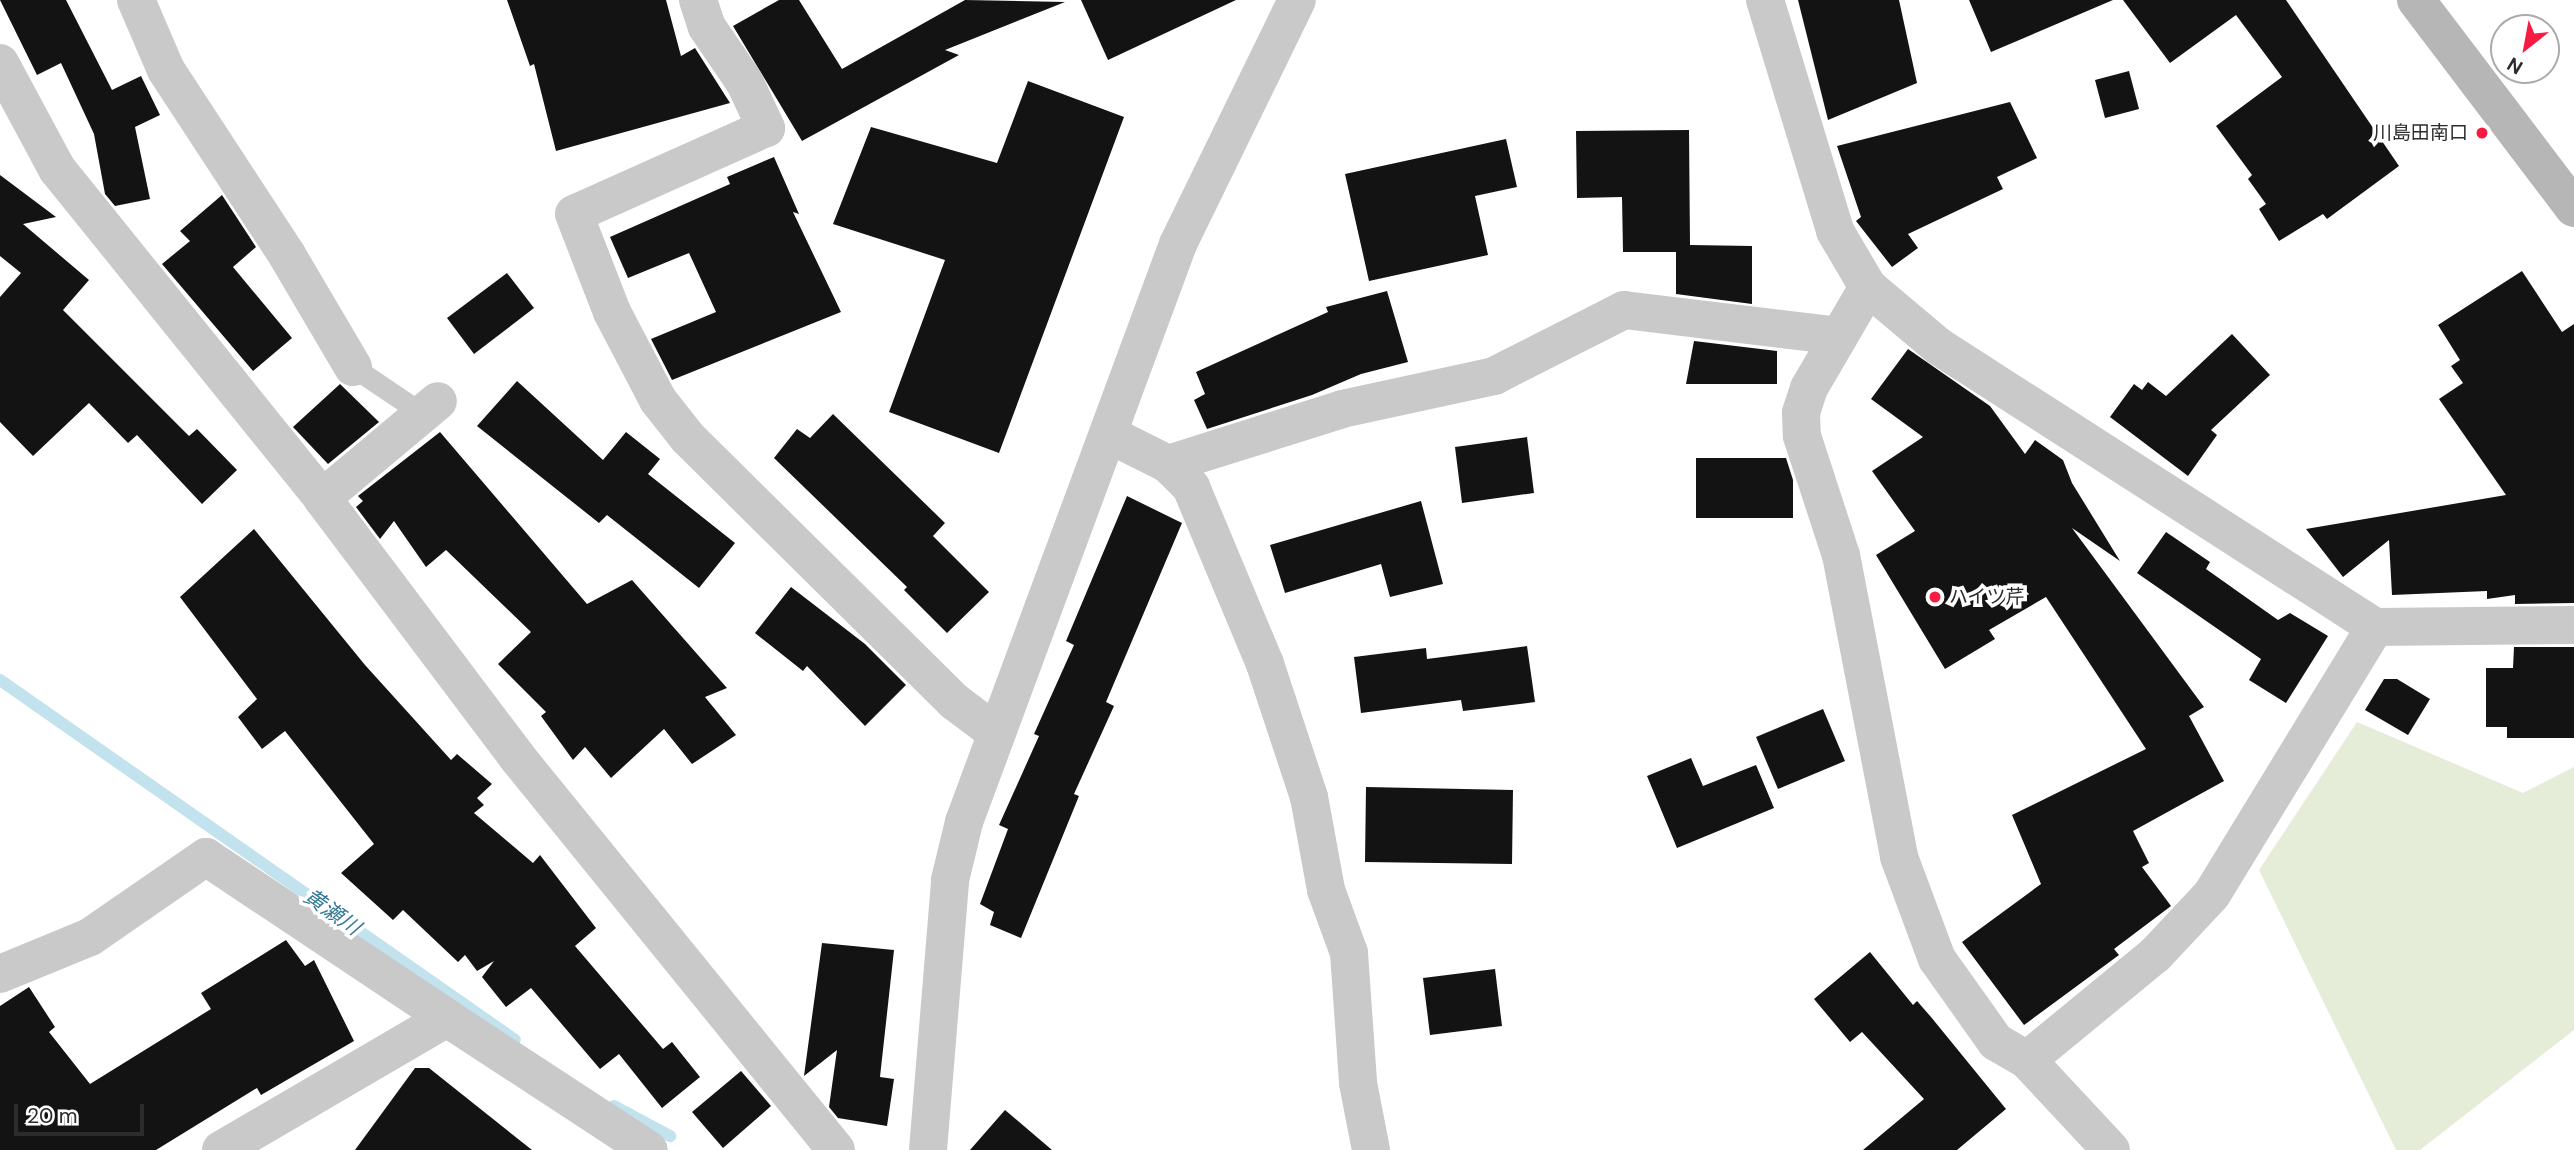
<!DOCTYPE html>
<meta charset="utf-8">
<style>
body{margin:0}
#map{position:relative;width:2574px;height:1150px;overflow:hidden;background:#fff;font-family:"DM Sans","Noto Sans JP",sans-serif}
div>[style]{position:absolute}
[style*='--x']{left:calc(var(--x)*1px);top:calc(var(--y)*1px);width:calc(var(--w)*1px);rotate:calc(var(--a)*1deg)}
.green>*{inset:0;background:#e5ecd8}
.stream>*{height:12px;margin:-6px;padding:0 6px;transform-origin:6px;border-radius:6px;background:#c2e2ee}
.building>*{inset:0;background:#131313}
.lane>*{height:21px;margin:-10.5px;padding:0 10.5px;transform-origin:10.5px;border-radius:10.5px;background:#c9c9c9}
.street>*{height:38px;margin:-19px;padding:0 19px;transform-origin:19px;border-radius:19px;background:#c9c9c9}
.secondary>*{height:38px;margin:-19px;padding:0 19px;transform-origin:19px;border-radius:19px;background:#b6b6b6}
.dots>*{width:19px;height:19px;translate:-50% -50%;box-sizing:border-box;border:4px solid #fff;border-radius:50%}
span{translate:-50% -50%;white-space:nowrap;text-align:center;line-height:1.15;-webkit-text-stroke:7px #fff;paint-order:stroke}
.poi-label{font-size:19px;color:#2c2c2c}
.right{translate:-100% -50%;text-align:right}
.left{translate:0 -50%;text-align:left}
.water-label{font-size:21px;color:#337a95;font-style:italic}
.north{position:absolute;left:2490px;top:14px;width:70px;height:70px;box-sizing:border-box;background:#fff;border:2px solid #ababab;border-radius:50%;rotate:211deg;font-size:19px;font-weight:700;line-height:28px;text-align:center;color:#2c2c2c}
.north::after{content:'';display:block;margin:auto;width:24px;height:32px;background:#f61c44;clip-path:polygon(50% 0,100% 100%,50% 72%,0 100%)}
.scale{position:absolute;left:14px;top:1104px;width:130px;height:32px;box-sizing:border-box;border:4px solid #2c2c2c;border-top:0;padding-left:9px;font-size:21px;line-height:24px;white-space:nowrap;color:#2c2c2c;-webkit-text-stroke:5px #fff;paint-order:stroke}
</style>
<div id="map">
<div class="green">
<i style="clip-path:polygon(2357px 722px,2523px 793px,2574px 767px,2574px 1030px,2420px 1150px,2396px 1150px,2259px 870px)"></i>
</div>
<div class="stream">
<i style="--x:0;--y:680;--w:628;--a:34.95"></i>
<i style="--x:614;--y:1106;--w:64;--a:28.2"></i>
</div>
<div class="building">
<i style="clip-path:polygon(0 0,66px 0,112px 90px,141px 76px,160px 115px,135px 127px,150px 199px,115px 206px,105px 194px,94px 134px,61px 63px,37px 75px)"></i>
<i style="clip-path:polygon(507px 0,666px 0,681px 56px,695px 48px,730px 103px,556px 151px,534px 64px,530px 66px)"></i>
<i style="clip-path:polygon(779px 0,799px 0,842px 69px,965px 0,1065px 2px,945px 50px,959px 55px,802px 141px,733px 26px)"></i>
<i style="clip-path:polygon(1081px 0,1236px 0,1108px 60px)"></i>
<i style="clip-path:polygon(1798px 0,1899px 0,1917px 83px,1828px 120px)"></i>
<i style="clip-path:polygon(1969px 0,2113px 0,1991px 52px)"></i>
<i style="clip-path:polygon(2123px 0,2286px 0,2399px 166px,2327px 219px,2323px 214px,2279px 241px,2259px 209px,2266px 204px,2248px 179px,2252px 175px,2216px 126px,2282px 77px,2236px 15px,2170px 63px)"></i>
<i style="clip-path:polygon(2129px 71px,2139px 109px,2105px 118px,2095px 80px)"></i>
<i style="clip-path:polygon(1028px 81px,1124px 117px,999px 453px,889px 412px,945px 260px,833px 224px,871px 127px,997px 163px)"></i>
<i style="clip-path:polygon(2010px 102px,2037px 158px,1997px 177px,2003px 189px,1908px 234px,1918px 248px,1892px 267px,1856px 221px,1861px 217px,1837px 146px)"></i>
<i style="clip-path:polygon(1689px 130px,1690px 245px,1752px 246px,1752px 304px,1676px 294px,1676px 252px,1623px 252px,1622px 197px,1577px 198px,1576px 131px)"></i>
<i style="clip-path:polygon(1506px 139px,1517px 187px,1475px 196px,1488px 255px,1369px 281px,1345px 174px)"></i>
<i style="clip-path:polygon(774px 157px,799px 214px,793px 212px,841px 312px,672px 380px,651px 339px,716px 312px,689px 253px,628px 278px,610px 237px,730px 184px,727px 177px)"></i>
<i style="clip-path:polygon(0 175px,56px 217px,23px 224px,89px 280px,63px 310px,189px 436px,197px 429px,237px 470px,202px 504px,137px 435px,128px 443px,89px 403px,33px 456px,0 422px,0 297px,21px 273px,0 256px)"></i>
<i style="clip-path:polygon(222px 195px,256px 247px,233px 267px,292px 338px,253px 371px,162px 264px,190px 241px,180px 231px)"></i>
<i style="clip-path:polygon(2522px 271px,2562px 332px,2574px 324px,2574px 603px,2515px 604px,2515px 595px,2487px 599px,2487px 591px,2392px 595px,2389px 540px,2343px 577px,2306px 529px,2506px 495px,2439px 399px,2463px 383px,2451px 366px,2460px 360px,2438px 325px)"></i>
<i style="clip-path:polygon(507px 273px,534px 308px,474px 354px,447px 318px)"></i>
<i style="clip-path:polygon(1387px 291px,1408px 362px,1361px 374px,1312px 395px,1207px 429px,1194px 400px,1205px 394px,1196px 372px,1328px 312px,1326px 307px)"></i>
<i style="clip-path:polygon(2232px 334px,2270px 375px,2211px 430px,2217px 435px,2188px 476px,2110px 417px,2134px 384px,2142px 390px,2148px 382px,2166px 396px)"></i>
<i style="clip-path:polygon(1694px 341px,1777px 351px,1777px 384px,1686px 384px)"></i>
<i style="clip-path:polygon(1908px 349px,1990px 406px,2025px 454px,2035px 440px,2063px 460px,2072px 483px,2120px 561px,2072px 528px,2204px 707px,2189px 716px,2224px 781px,2133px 831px,2149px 863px,2142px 867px,2171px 906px,2114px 949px,2119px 955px,2024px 1025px,1962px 942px,2041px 884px,2012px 815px,2146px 749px,2046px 597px,1989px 630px,1995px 639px,1945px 669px,1876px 555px,1915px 531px,1872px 471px,1923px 437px,1871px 399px)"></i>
<i style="clip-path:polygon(517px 381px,603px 460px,626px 432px,660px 459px,648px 474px,735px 543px,699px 588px,607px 515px,599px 523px,477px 426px)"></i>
<i style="clip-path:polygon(340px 384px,379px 422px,328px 464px,293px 427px)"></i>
<i style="clip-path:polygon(833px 414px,945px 523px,933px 536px,989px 592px,947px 633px,904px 590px,907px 587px,774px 458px,797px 429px,810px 438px)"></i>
<i style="clip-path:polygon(440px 432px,587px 604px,632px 580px,727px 688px,705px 697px,736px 735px,692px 764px,664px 729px,611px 778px,585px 747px,573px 760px,541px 716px,546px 712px,498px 664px,531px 632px,446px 550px,426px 567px,394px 521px,380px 539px,356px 507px,363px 501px,358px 496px)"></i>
<i style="clip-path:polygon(1527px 437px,1534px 493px,1462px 503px,1455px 447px)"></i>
<i style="clip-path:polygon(1696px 458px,1786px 458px,1793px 480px,1793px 518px,1696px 518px)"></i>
<i style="clip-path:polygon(1127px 496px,1182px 523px,1106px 702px,1114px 706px,1074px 794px,1079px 796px,1021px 938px,990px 925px,994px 912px,980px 904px,1008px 829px,999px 825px,1039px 736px,1034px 734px,1074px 645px,1066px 641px)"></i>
<i style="clip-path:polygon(1421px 501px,1443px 584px,1390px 597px,1381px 564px,1285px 593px,1270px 545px)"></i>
<i style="clip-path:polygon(254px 529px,365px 665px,451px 760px,457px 754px,492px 784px,477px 798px,484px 805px,474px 813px,533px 863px,540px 855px,596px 928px,575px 946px,663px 1049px,672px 1042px,700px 1077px,662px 1108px,619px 1054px,600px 1069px,531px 988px,506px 1007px,482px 977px,494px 961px,477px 971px,465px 955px,458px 962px,403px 910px,393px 920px,341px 873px,374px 844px,285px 731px,262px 749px,238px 717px,257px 699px,180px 597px)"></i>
<i style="clip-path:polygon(2166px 532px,2210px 562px,2206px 569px,2278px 620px,2290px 613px,2328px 636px,2286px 703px,2249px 680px,2261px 659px,2137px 573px)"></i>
<i style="clip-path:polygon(791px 587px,865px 644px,906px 685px,865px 726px,807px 666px,803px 671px,755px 633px)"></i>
<i style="clip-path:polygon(1527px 646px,1535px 702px,1463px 711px,1461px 700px,1361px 713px,1354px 657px,1426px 648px,1427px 659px)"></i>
<i style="clip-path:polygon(2514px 647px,2574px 647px,2574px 738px,2507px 738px,2507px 727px,2486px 727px,2486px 668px,2513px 668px)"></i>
<i style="clip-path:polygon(2384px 679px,2397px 679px,2430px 699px,2408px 735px,2365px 710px)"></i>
<i style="clip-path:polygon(1823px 709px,1845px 761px,1778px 789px,1756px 737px)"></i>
<i style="clip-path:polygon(1691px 758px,1703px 786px,1756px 765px,1774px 808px,1677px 848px,1647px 776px)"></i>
<i style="clip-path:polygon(1366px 787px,1513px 790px,1512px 864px,1365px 862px)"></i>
<i style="clip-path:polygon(286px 940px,305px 966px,314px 960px,354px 1041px,261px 1095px,257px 1088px,156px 1150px,0 1150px,0 1006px,29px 987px,55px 1027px,49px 1032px,90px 1084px,211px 1009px,201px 993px)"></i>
<i style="clip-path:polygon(822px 943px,894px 950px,880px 1077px,894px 1079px,887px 1126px,838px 1118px,829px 1107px,837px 1050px,804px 1076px)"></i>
<i style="clip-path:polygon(1870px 952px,1913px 1005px,1917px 1001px,1931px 1017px,2006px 1109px,1957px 1150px,1863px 1150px,1924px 1099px,1862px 1032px,1850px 1042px,1814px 999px)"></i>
<i style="clip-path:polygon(1495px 969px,1502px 1026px,1430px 1035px,1423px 978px)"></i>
<i style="clip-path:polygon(415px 1068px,429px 1068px,532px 1150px,355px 1150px)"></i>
<i style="clip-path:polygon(741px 1071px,771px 1106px,723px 1148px,692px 1112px)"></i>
<i style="clip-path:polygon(1005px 1110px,1052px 1150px,970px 1150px)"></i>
</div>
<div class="lane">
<i style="--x:353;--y:367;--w:84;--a:33.9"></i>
</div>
<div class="street">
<i style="--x:136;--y:0;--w:76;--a:66.8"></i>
<i style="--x:166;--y:70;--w:221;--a:56.8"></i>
<i style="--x:287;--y:255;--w:130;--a:59.5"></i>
<i style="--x:698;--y:0;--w:28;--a:72"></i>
<i style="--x:707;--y:27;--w:68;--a:55.8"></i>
<i style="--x:745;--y:83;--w:50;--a:65"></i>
<i style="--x:766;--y:128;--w:210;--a:155.9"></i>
<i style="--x:574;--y:214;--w:105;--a:68.8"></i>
<i style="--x:612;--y:312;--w:99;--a:62.4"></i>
<i style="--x:658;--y:400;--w:48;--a:51.7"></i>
<i style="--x:688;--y:438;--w:375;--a:44.7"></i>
<i style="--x:955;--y:702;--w:50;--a:36.9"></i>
<i style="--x:1765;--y:0;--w:241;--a:73.1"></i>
<i style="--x:1835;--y:231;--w:65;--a:59.5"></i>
<i style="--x:1868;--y:287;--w:92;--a:40.1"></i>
<i style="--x:1938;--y:346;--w:520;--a:32.74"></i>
<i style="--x:2375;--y:627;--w:199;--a:-0.6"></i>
<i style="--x:0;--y:63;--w:120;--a:61.7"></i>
<i style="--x:57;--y:169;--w:422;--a:51.1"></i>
<i style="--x:322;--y:498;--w:324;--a:53"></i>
<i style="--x:517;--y:757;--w:506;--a:50.93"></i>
<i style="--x:1868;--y:287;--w:117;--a:120.3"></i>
<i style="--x:1809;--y:388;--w:26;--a:108"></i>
<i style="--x:1801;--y:413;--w:23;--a:88"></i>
<i style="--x:1802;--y:436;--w:125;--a:71.9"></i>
<i style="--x:1841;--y:555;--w:308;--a:79.1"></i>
<i style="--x:1899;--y:857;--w:109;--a:69.6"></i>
<i style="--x:1937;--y:959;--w:102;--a:54.6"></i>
<i style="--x:1996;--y:1042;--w:36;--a:30"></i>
<i style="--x:2027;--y:1060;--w:123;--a:47"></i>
<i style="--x:1108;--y:434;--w:67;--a:26.6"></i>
<i style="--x:1168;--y:464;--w:33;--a:45"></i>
<i style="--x:1191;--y:487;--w:192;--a:67.3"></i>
<i style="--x:1265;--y:664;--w:140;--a:71.7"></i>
<i style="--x:1309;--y:797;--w:95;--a:79.6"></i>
<i style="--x:1326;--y:890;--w:67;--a:69.9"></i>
<i style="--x:1349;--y:953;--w:130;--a:86"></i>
<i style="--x:1358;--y:1083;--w:68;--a:79"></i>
<i style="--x:1168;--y:464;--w:182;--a:-17.5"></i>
<i style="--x:1342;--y:409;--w:156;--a:-12.2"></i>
<i style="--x:1494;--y:376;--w:146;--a:-26.9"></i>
<i style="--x:1624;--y:310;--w:216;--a:6.9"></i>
<i style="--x:322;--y:498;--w:151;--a:-39.9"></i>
<i style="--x:0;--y:974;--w:97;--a:-22.3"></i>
<i style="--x:90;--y:937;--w:141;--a:-34.6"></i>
<i style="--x:206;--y:857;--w:290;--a:33.7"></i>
<i style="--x:2027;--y:1060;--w:166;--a:-39.4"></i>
<i style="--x:2155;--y:955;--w:83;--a:-46.9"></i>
<i style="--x:2212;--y:894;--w:313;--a:-58.6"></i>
<i style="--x:221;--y:1150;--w:262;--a:-30.3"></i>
<i style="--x:447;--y:1018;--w:241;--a:33.2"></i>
<i style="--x:928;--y:1150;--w:271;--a:-85.3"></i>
<i style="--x:950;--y:880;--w:60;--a:-76.4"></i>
<i style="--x:964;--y:822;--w:616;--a:-69.68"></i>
<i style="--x:1178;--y:244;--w:271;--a:-64"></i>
</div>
<div class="secondary">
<i style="--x:2416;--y:0;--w:261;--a:52.8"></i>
</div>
<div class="dots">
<i style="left:2482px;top:133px;background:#f61c44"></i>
<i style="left:1935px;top:597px;background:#f61c44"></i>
</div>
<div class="poi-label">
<span class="right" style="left:2468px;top:133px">川島田南口</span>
<span class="left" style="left:1949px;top:597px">ハイツ芹</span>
</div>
<div class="water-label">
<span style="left:332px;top:912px;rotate:35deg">黄瀬川</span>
</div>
<div class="north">N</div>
<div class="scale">20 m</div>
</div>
